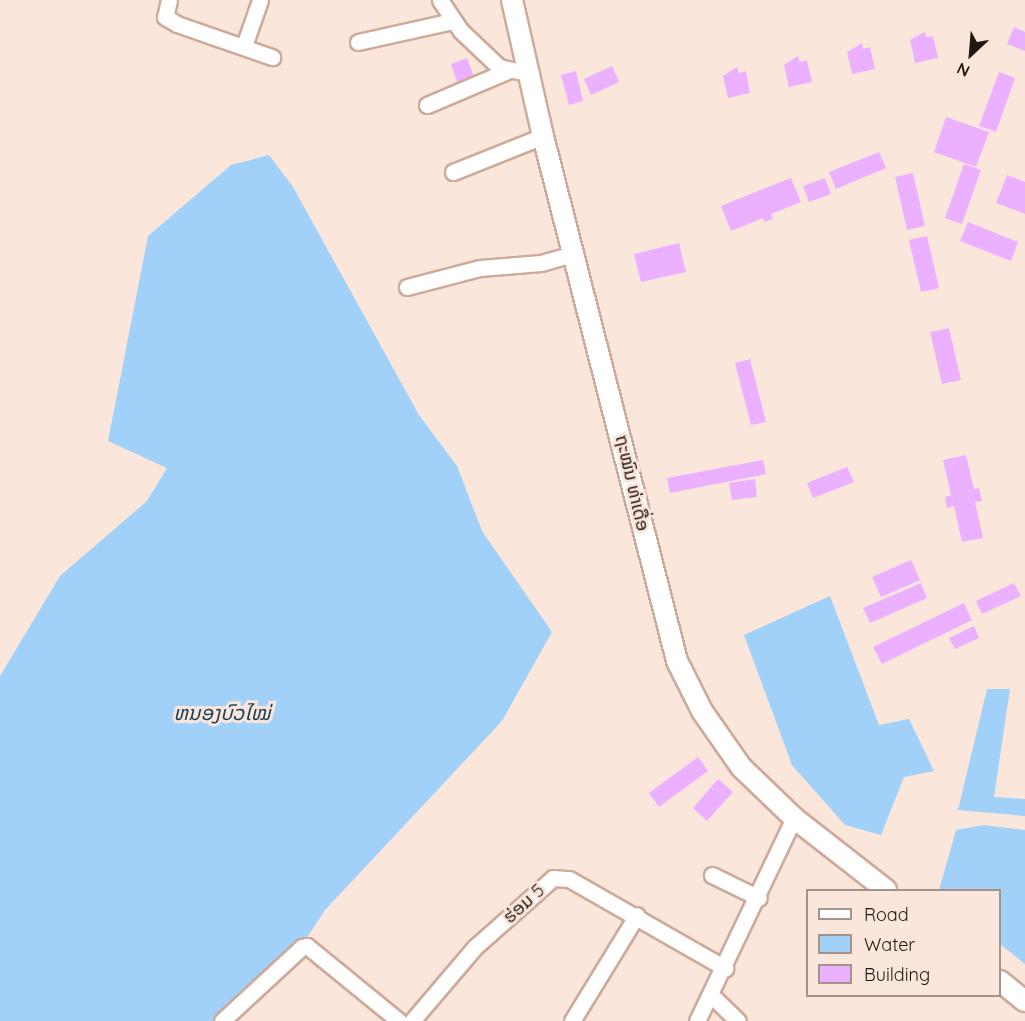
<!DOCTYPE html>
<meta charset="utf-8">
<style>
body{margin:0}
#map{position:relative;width:1025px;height:1021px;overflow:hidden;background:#fbe6dc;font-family:Quicksand,"Noto Sans Lao",sans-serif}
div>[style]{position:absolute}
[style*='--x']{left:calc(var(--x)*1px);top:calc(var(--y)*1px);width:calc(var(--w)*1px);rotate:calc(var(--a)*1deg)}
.water>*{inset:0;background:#a1d1f8}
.building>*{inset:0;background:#ebb0ff}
.roads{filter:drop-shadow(2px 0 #cdab9c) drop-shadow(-2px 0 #cdab9c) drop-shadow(0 2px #cdab9c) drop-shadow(0 -2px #cdab9c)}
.minor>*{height:15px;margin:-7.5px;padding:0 7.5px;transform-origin:7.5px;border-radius:7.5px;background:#fff}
.major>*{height:20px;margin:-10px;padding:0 10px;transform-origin:10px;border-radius:10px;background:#fff}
span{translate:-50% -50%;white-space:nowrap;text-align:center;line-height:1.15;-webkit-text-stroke:6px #fbe6dc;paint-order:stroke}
.street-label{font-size:18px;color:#221610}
.water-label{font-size:20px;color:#1b3f59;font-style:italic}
.legend{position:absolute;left:806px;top:889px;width:195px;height:108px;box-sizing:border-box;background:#fbe6dc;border:2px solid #a4938a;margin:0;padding:8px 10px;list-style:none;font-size:18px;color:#221610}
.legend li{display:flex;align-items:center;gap:12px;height:30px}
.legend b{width:30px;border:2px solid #a4938a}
.north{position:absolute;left:941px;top:24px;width:60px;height:60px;-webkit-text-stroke:4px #fbe6dc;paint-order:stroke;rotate:206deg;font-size:16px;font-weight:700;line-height:24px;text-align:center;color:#221610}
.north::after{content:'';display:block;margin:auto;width:21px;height:27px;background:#221610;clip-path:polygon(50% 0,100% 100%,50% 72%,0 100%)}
</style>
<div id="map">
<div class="water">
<i style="clip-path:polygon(269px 155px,293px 187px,419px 415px,457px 466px,482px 531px,552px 632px,502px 721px,325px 910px,308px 936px,216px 1021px,0 1021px,0 676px,60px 576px,147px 501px,167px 468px,108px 441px,148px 236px,231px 165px)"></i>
<i style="clip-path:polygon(830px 596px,879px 725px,909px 719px,934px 771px,904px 777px,881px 835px,845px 825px,792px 765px,744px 635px)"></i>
<i style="clip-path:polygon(987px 689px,1010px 689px,994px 797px,1025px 799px,1025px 816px,958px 810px)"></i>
<i style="clip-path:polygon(984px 825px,1025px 830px,1025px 964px,1000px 944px,1000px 890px,939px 890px,956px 830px)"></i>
</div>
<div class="building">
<i style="clip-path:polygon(1014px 27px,1025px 32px,1025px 51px,1007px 44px)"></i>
<i style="clip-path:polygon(925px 32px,926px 37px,933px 36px,938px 58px,915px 63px,910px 40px)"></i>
<i style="clip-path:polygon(862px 43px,863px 49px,870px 47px,875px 69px,852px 74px,847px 52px)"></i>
<i style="clip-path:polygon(798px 56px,800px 62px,807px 60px,812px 82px,789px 87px,784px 65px)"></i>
<i style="clip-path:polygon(467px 58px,475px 80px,458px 85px,451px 64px)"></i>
<i style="clip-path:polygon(612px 66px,619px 82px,591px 95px,584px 79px)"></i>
<i style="clip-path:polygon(737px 67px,739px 73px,746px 71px,750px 93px,728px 98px,723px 76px)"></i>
<i style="clip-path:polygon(576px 71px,583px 101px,569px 105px,561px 75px)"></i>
<i style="clip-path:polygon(999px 72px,1015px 78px,996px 132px,979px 126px)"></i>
<i style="clip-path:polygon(946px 117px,989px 132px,976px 167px,934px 152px)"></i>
<i style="clip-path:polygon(879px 152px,886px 168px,836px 189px,829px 172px)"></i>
<i style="clip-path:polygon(964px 164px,981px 170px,962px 224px,945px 218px)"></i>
<i style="clip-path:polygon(913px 173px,925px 226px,907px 230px,895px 177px)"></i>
<i style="clip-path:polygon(1007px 175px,1025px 182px,1025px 214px,996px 203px)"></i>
<i style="clip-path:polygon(791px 178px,801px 202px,771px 214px,773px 219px,764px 222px,763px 218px,731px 231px,721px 206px)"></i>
<i style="clip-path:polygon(825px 178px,831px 194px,809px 202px,803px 186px)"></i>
<i style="clip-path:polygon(968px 222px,1018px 242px,1011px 261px,960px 241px)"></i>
<i style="clip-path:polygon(927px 236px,939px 288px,921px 292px,909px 240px)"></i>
<i style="clip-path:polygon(679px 243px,686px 272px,641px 282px,634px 254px)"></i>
<i style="clip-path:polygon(949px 328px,961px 380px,942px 384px,930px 332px)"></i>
<i style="clip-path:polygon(750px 359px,766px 422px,751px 425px,735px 363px)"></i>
<i style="clip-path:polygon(966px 455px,974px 489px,979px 488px,982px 501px,975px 502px,983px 538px,962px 542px,954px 506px,947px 508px,945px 497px,951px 495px,943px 460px)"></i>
<i style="clip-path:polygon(763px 460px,766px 474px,670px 493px,667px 478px)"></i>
<i style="clip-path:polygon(847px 467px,854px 482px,813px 498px,807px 483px)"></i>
<i style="clip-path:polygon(755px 479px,757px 497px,732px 500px,729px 483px)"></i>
<i style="clip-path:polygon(911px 560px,920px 580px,881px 597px,872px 577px)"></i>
<i style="clip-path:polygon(921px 583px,927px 598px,870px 623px,863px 608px)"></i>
<i style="clip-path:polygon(1014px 583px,1021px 596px,982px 614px,976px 601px)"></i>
<i style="clip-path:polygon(964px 603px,972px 620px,882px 664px,873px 647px)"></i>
<i style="clip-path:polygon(974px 626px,979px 638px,955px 649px,949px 638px)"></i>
<i style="clip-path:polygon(698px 757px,708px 771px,659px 807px,649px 793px)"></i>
<i style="clip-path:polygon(718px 779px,733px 792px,707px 821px,693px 808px)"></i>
</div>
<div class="roads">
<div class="minor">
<i style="--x:169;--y:0;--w:17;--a:103"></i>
<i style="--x:165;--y:17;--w:14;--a:30"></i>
<i style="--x:177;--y:24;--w:101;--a:19.2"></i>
<i style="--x:440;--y:0;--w:37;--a:56"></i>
<i style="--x:461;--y:31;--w:52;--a:43.5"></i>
<i style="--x:499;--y:67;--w:30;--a:12"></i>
<i style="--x:358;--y:42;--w:96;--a:-12.6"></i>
<i style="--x:244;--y:46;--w:49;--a:-70.8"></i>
<i style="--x:427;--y:105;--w:87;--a:-23"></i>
<i style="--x:453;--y:172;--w:97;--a:-21.8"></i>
<i style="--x:407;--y:287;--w:75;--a:-14.6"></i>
<i style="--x:480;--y:268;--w:61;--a:-4.7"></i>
<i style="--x:541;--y:263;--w:35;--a:-16"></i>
<i style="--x:712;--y:875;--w:52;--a:26.1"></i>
<i style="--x:712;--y:996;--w:36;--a:44"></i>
<i style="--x:222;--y:1021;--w:109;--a:-42.8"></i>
<i style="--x:302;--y:947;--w:5;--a:-11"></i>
<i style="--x:307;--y:946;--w:119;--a:39.2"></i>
<i style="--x:412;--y:1021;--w:97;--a:-49.6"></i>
<i style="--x:475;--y:947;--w:104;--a:-41.5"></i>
<i style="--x:553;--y:878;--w:16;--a:4"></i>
<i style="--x:569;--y:879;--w:180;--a:29.7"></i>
<i style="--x:572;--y:1021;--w:124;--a:-58.5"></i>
<i style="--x:697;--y:1021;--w:225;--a:-64.5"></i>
</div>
<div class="major">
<i style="--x:512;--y:0;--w:139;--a:77.2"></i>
<i style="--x:543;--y:136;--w:542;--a:75.68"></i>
<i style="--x:677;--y:661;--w:56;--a:63.4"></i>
<i style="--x:702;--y:711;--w:68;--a:55.1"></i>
<i style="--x:741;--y:767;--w:74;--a:43.9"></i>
<i style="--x:794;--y:818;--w:117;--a:38"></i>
<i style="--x:1000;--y:981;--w:32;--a:39"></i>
</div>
</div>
<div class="street-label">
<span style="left:632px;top:483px;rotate:77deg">ຖະໝົນ ທ່າເດື່ອ</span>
<span style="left:524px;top:904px;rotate:-42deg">ຮ່ອມ 5</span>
</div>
<div class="water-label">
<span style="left:222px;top:712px">ຫນອງບົວໄໝ່</span>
</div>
<ul class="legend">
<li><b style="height:8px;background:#fff"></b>Road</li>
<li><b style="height:16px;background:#a1d1f8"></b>Water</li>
<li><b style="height:16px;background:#ebb0ff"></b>Building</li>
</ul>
<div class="north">N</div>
</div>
